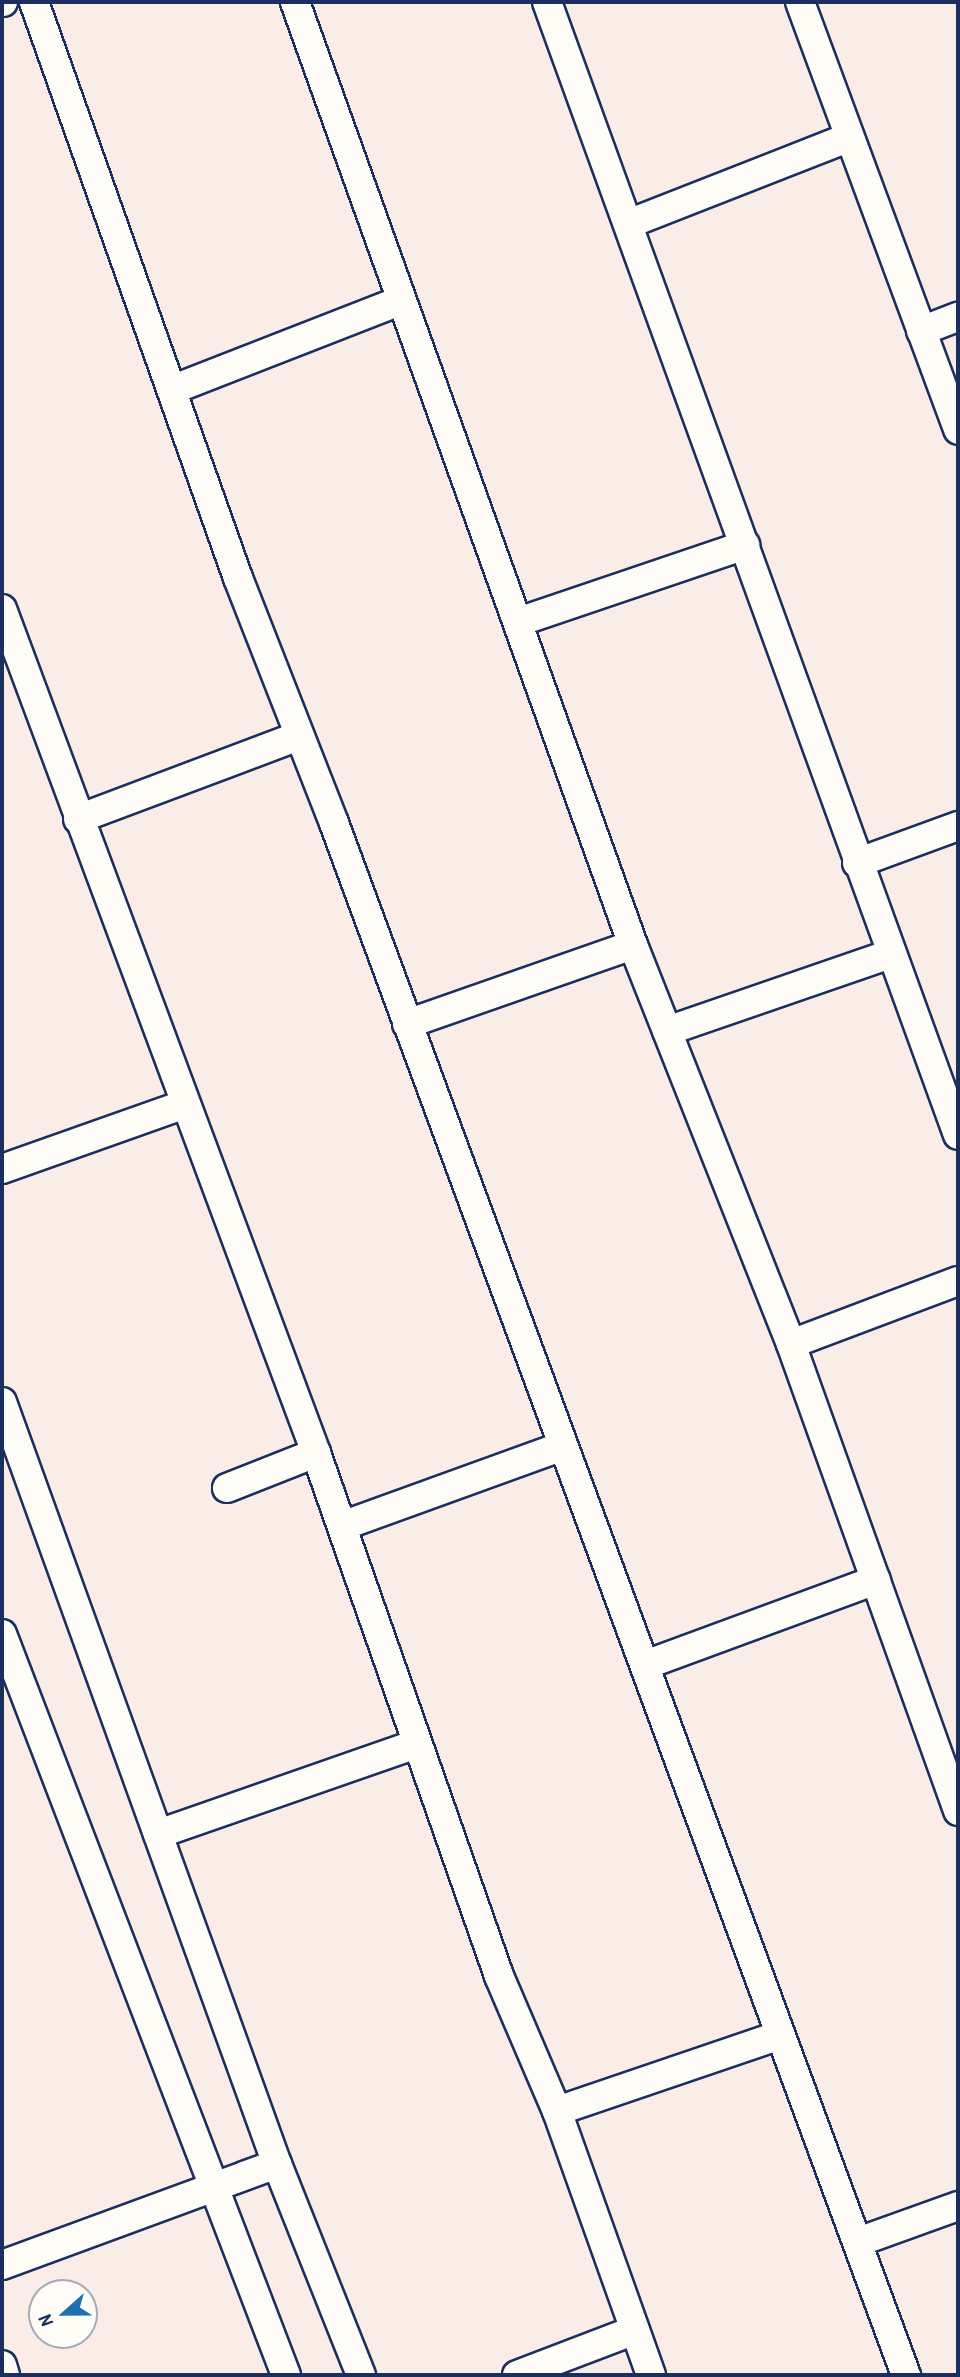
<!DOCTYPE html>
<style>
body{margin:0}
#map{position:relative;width:960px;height:2377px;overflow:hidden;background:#faede7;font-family:"Patrick Hand",sans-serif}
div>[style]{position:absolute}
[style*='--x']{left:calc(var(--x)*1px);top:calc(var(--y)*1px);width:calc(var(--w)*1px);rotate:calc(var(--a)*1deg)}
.roads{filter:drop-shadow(2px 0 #1b2f5e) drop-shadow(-2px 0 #1b2f5e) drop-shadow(0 2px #1b2f5e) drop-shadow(0 -2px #1b2f5e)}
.minor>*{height:28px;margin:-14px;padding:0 14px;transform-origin:14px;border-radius:14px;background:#fdfcf7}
span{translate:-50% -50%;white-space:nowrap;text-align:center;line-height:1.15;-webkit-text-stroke:5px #fdfcf7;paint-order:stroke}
.frame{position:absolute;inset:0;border:4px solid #1b2f5e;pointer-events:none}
.north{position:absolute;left:28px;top:2279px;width:70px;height:70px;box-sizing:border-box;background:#fdfcf7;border:2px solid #a3aaba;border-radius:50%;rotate:249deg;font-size:19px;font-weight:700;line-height:28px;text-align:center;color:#1b2f5e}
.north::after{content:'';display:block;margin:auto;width:24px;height:32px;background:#1f6fb2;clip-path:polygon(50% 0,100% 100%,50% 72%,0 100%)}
</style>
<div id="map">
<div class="roads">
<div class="minor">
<i style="--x:2;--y:2;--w:1;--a:0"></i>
<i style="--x:34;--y:2;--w:611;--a:70.5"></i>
<i style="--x:238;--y:578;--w:263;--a:68.6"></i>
<i style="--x:334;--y:823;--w:1654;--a:69.77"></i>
<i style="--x:295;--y:2;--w:1002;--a:70.28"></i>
<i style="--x:633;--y:945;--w:429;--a:68.4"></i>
<i style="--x:791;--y:1344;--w:496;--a:70.3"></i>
<i style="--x:547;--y:2;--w:1205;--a:70.06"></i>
<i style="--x:800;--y:2;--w:456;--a:69.7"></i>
<i style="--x:628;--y:224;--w:238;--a:-21.4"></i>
<i style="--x:921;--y:331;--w:40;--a:-21"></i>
<i style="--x:174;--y:389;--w:243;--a:-21.3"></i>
<i style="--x:2;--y:609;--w:901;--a:69.59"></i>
<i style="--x:316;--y:1453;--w:554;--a:70.71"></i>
<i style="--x:499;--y:1976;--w:147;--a:66.8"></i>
<i style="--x:557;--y:2111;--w:280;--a:70.4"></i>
<i style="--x:518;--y:622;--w:240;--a:-18.7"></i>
<i style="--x:78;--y:819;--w:236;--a:-20.6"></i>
<i style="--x:857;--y:863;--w:108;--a:-20.1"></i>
<i style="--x:407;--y:1024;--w:239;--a:-19.3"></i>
<i style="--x:667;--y:1031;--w:237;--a:-19"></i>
<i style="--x:2;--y:1169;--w:192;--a:-19.5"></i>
<i style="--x:791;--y:1344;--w:178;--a:-20.7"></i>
<i style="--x:2;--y:1402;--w:810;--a:70.16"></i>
<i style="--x:277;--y:2164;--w:227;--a:68.3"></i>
<i style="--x:227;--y:1488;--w:96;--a:-21.5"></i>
<i style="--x:342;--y:1526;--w:232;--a:-19.9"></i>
<i style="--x:2;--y:1634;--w:794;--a:69.03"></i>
<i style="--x:645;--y:1665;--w:246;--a:-20.2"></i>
<i style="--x:158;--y:1834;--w:274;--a:-19.2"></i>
<i style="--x:557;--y:2111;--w:232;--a:-18.8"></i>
<i style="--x:858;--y:2242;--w:106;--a:-19.8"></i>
<i style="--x:2;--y:2265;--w:293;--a:-20.2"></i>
<i style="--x:2;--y:2365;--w:10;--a:73"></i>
<i style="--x:517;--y:2375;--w:126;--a:-20.9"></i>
</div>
</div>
<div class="frame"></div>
<div class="north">N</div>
</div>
